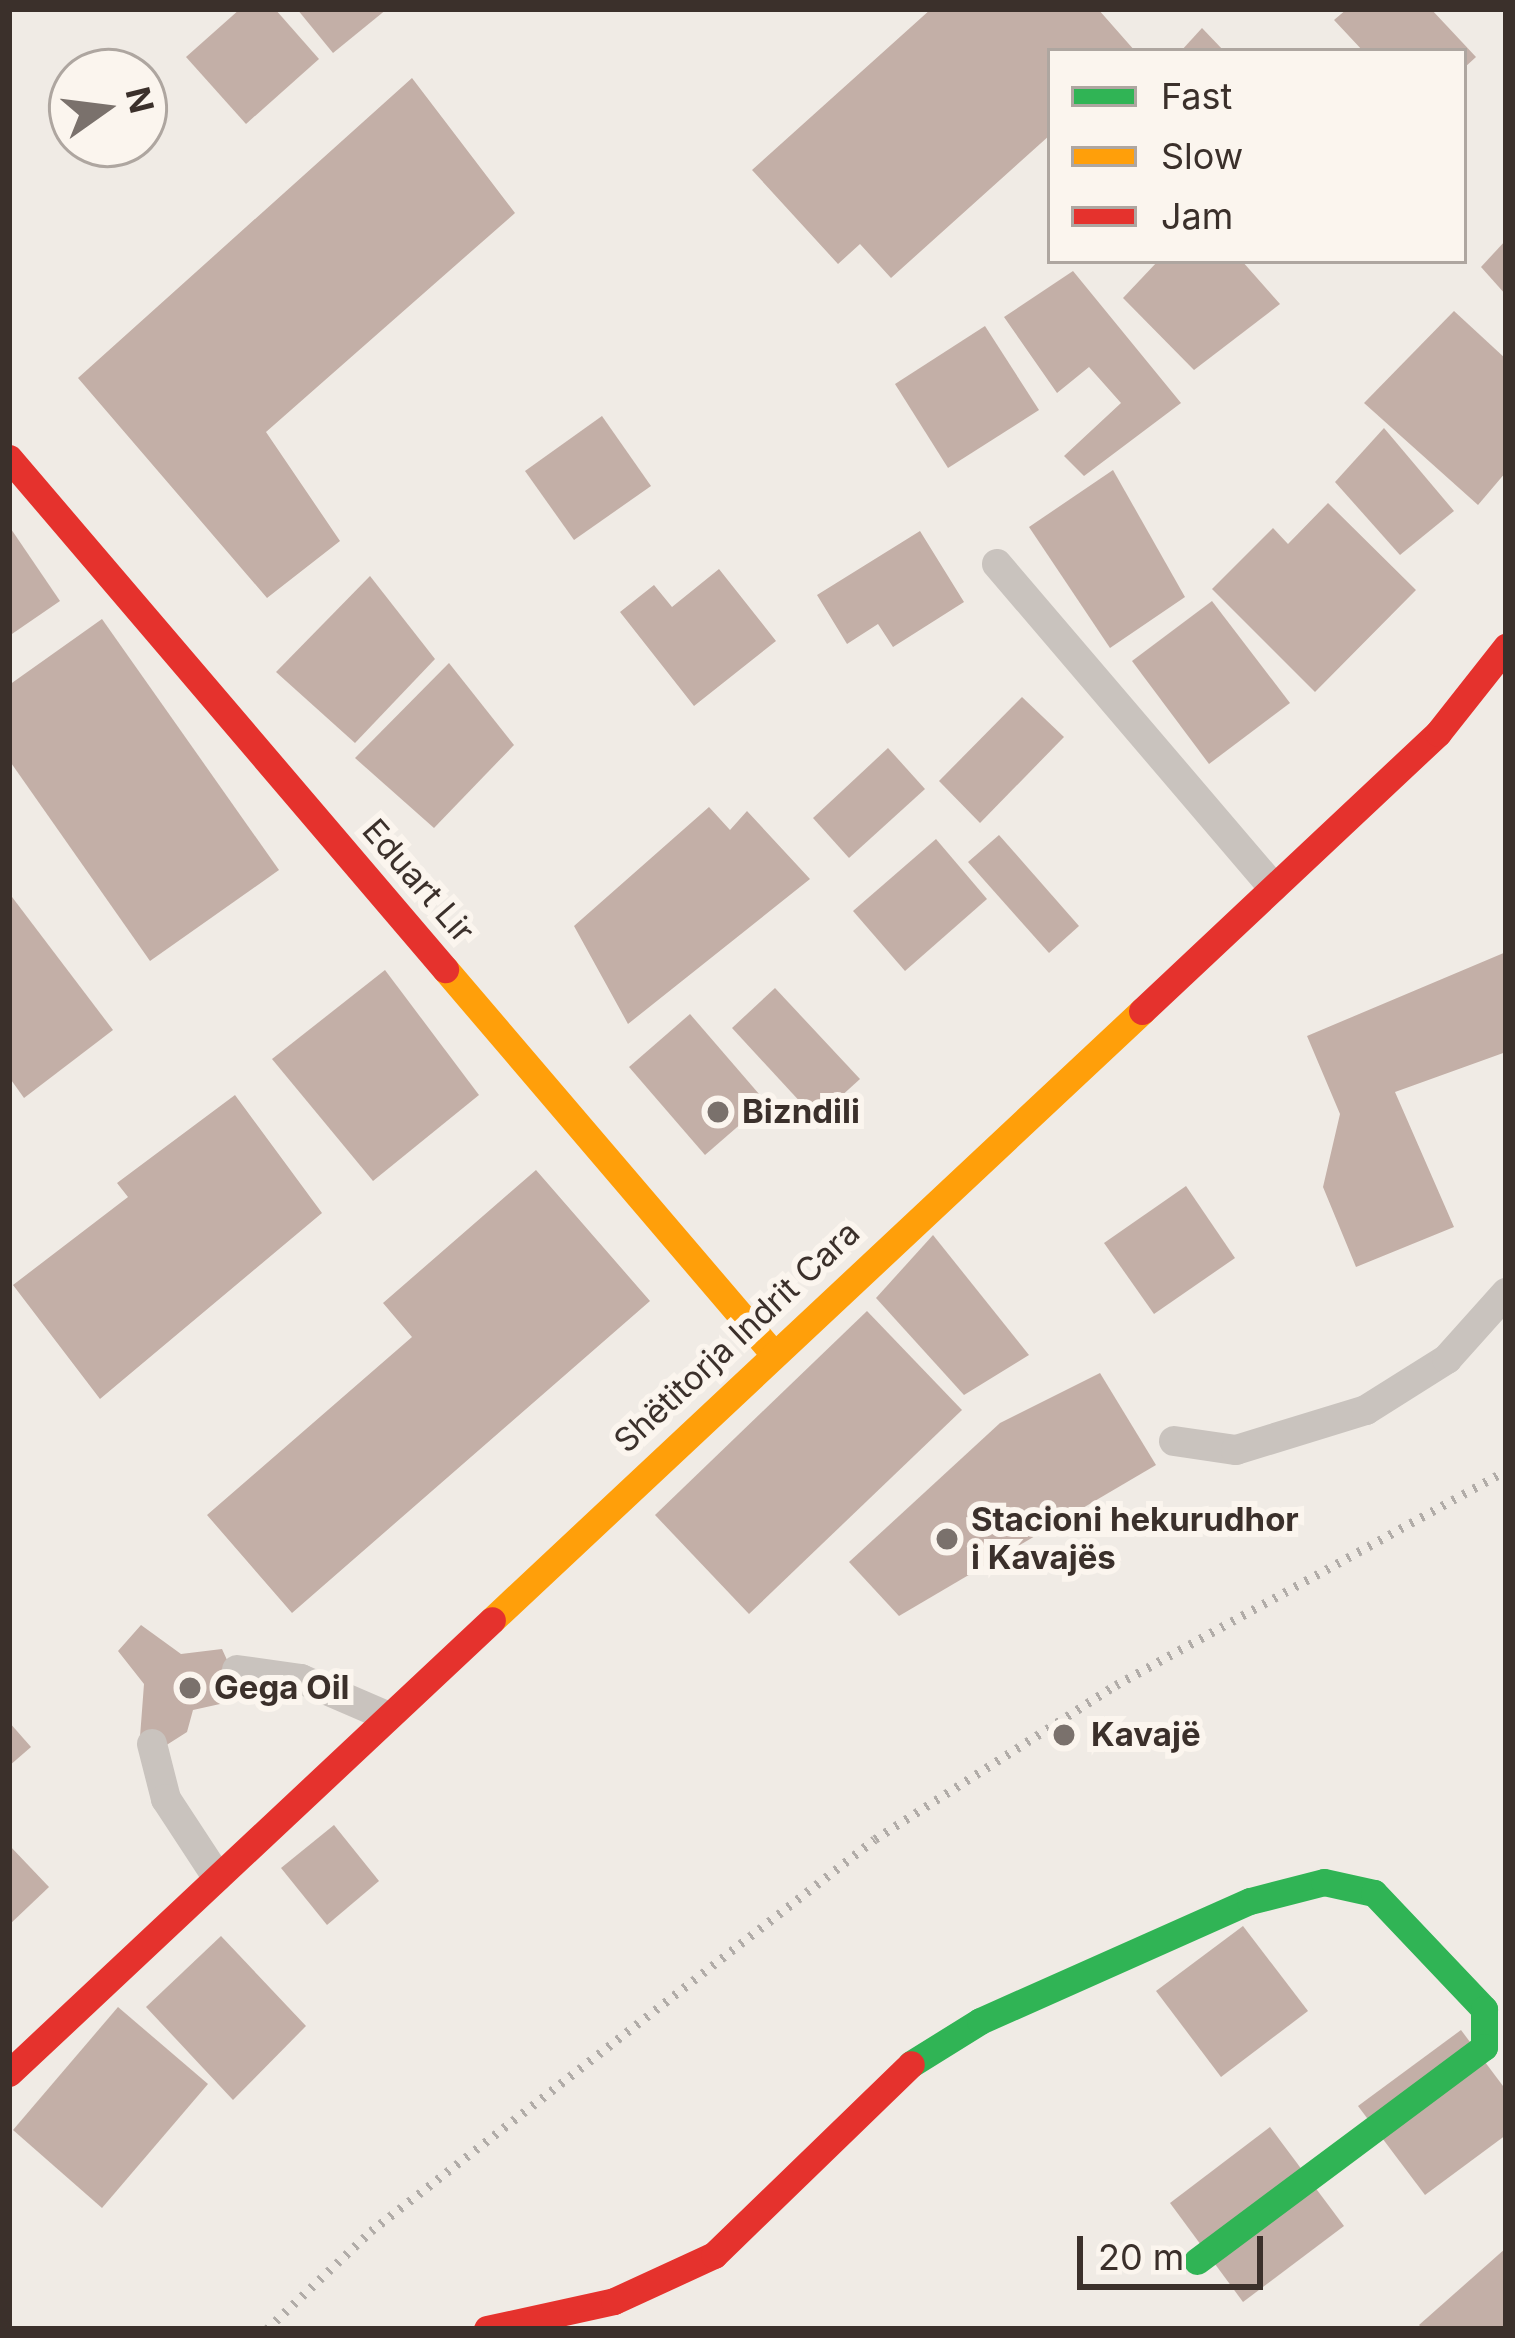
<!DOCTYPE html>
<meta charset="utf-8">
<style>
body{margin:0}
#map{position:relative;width:1515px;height:2338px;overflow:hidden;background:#f0ebe5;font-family:Inter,sans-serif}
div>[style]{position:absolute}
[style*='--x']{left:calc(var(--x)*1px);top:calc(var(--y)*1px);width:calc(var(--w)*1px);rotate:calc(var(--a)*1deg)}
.building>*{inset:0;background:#c3afa7}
.lane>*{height:30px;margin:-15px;padding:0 15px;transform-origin:15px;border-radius:15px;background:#c9c3be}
.fast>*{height:27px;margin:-13.5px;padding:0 13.5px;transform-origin:13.5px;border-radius:13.5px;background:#30b455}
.slow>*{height:27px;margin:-13.5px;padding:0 13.5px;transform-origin:13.5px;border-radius:13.5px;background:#ff9f0a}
.jam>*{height:27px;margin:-13.5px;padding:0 13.5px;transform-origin:13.5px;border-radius:13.5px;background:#e5322d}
.rail>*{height:9px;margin-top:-4.5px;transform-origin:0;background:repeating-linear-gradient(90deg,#b1aca8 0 3px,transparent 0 12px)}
.dots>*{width:33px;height:33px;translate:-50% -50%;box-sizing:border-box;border:6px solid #fbf5ee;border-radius:50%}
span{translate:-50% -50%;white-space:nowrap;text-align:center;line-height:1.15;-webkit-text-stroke:12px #fbf5ee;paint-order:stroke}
.street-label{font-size:33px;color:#3b302b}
.poi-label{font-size:33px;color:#3b302b;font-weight:700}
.left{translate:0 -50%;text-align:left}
.frame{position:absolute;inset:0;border:12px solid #3b302b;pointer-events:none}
.legend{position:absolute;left:1047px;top:48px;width:420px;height:216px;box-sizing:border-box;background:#fbf5ee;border:3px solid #aea6a0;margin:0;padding:15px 21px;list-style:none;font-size:36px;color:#3b302b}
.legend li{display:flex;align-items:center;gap:24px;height:60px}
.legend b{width:60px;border:3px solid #aea6a0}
.north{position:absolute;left:48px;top:48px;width:120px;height:120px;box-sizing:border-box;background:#fbf5ee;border:3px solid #aea6a0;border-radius:50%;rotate:76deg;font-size:33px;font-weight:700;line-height:48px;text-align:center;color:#3b302b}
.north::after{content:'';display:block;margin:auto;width:42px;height:54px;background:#7a716c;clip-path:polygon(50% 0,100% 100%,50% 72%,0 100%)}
.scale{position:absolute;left:1077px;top:2236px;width:186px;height:54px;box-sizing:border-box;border:6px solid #3b302b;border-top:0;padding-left:15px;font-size:36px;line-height:42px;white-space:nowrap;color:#3b302b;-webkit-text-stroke:9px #fbf5ee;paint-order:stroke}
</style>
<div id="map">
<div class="building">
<i style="clip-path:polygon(240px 9px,275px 9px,319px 59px,246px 124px,186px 57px)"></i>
<i style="clip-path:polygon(297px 9px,387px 9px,333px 53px)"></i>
<i style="clip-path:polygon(931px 9px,1098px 9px,1135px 51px,1050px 51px,1050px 135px,891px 278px,860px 244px,838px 264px,752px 170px)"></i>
<i style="clip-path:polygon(1347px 9px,1431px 9px,1476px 57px,1464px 68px,1464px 51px,1363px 51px,1334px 20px)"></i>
<i style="clip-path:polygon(1202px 28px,1224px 51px,1181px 51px)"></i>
<i style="clip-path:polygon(412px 78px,515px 213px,266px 432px,340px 541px,267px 598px,78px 378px)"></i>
<i style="clip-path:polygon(1506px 240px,1506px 295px,1481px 267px)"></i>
<i style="clip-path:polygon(1158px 261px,1242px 261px,1280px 304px,1194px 370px,1123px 298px)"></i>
<i style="clip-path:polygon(1073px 271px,1181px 403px,1084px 476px,1064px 456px,1121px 403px,1089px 367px,1057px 393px,1004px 317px)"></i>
<i style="clip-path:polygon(1454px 311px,1506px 359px,1506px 472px,1478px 505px,1364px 403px)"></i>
<i style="clip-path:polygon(985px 326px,1039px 410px,948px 468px,895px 384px)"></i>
<i style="clip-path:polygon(602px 416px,651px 486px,574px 540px,525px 471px)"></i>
<i style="clip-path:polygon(1384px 428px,1454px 511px,1400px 555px,1335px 482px)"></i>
<i style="clip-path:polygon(1113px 470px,1185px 597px,1110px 648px,1029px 527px)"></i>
<i style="clip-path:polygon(1328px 503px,1416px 590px,1315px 692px,1212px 589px,1273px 528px,1288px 544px)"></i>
<i style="clip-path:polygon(9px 526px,60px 601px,9px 636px)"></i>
<i style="clip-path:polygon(920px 531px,964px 602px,893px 647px,878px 624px,847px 644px,817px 595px)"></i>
<i style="clip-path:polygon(719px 569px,776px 641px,694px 706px,620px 612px,654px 585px,672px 607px)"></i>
<i style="clip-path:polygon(370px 576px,435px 659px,355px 743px,276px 672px)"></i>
<i style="clip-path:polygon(1212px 601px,1290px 703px,1209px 764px,1132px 661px)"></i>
<i style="clip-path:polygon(102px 619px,279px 870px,150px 961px,9px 760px,9px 685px)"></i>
<i style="clip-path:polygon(449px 663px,514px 745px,434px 828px,355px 758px)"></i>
<i style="clip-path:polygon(1022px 697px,1064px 737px,980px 823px,939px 781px)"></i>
<i style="clip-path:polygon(888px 748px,925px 789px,849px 858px,813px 818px)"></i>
<i style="clip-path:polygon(709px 807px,730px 830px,747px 811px,810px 879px,628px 1024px,574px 926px)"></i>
<i style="clip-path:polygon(999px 835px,1079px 926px,1049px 953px,968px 862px)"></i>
<i style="clip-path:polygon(936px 839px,987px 899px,905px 971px,853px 911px)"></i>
<i style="clip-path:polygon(9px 893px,113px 1030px,24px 1098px,9px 1077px)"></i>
<i style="clip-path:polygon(1506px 952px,1506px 1052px,1395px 1092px,1454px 1227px,1356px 1267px,1323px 1187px,1340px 1114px,1307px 1036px)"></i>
<i style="clip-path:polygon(385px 970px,479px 1095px,373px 1181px,272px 1059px)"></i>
<i style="clip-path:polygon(775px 988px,860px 1079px,816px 1119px,732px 1028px)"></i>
<i style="clip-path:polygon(690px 1014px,766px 1102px,705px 1155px,629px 1067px)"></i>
<i style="clip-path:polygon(235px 1095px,322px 1213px,100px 1399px,13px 1285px,128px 1197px,117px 1183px)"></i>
<i style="clip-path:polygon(536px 1170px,650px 1301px,292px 1613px,207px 1515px,412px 1337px,383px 1303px)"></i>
<i style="clip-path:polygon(1186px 1186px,1235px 1258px,1154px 1314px,1104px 1243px)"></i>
<i style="clip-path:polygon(933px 1235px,1029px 1355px,964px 1395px,876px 1298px)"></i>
<i style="clip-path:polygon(867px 1311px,962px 1410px,749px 1614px,655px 1515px)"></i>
<i style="clip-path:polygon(1100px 1373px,1156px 1465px,899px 1616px,849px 1562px,1000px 1423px)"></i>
<i style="clip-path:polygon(141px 1625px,181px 1654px,222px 1649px,238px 1684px,220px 1704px,193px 1710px,187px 1732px,165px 1746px,140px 1737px,144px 1684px,118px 1651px)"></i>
<i style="clip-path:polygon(9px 1722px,31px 1747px,9px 1766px)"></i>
<i style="clip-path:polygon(334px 1825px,379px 1881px,327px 1925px,281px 1868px)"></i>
<i style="clip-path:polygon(9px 1845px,49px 1887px,9px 1925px)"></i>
<i style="clip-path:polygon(1243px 1926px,1308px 2011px,1221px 2077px,1156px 1991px)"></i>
<i style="clip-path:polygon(221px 1936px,306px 2026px,233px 2100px,146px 2007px)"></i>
<i style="clip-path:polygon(118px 2007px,208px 2084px,102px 2208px,13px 2130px)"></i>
<i style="clip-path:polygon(1461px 2030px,1506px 2090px,1506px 2135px,1425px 2195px,1358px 2106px)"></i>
<i style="clip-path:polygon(1270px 2127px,1344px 2226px,1243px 2302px,1170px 2203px)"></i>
<i style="clip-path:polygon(1506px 2248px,1506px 2329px,1423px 2329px,1419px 2325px)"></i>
</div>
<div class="lane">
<i style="--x:997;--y:564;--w:425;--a:49.5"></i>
<i style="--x:1174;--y:1441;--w:63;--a:8.3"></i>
<i style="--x:1236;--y:1450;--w:136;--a:-17.1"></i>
<i style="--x:1366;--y:1410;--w:96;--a:-32.2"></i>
<i style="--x:1447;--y:1359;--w:89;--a:-48.2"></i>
<i style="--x:237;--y:1670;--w:65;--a:8"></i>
<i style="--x:301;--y:1679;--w:94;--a:23.3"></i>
<i style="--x:152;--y:1744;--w:57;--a:75.7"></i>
<i style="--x:166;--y:1799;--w:93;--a:56.8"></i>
</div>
<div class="fast">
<i style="--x:911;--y:2064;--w:81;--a:-31.9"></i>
<i style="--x:980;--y:2021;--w:295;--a:-24"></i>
<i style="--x:1250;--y:1901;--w:76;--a:-14.4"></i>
<i style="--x:1324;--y:1882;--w:51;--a:12.4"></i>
<i style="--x:1374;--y:1893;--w:160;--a:46.5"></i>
<i style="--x:1484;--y:2009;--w:38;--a:90"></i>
<i style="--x:1484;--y:2047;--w:358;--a:143.3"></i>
</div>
<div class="slow">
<i style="--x:445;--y:969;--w:504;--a:49.51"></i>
<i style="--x:492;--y:1620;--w:891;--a:-43.13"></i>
</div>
<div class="jam">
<i style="--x:9;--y:458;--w:672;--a:49.53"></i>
<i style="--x:1142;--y:1011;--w:406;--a:-43.2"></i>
<i style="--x:1438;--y:733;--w:110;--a:-51.7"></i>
<i style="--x:9;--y:2073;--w:662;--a:-43.16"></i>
<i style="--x:487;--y:2329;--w:130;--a:-12.4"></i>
<i style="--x:614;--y:2301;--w:110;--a:-24.7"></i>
<i style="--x:714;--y:2255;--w:274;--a:-44.1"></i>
</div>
<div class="rail">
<i style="--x:267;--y:2329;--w:143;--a:-43.3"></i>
<i style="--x:371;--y:2231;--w:638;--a:-37.87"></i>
<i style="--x:875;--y:1839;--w:286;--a:-32.6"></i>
<i style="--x:1116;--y:1685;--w:445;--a:-28.8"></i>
</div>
<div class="dots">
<i style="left:718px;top:1112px;background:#7a716c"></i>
<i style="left:947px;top:1539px;background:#7a716c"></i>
<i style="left:190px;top:1688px;background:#7a716c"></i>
<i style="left:1064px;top:1735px;background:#7a716c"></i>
</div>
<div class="street-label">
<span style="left:418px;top:881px;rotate:49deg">Eduart Lir</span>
<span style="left:737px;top:1337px;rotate:-43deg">Shëtitorja Indrit Cara</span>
</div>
<div class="poi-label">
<span class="left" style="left:742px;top:1112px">Bizndili</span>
<span class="left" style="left:971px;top:1539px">Stacioni hekurudhor<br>i Kavajës</span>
<span class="left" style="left:214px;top:1688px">Gega Oil</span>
<span class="left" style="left:1091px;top:1735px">Kavajë</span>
</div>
<div class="frame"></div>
<ul class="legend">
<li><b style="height:15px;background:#30b455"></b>Fast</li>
<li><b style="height:15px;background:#ff9f0a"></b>Slow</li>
<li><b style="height:15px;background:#e5322d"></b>Jam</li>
</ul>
<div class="north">N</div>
<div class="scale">20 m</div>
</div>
